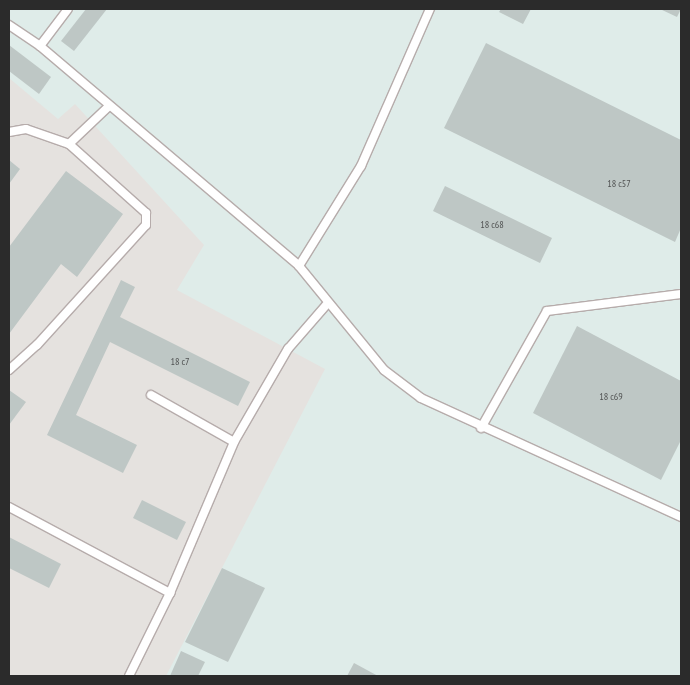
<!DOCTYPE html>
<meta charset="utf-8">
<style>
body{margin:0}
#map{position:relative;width:690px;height:685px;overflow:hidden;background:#dfece9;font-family:"PT Sans Narrow",sans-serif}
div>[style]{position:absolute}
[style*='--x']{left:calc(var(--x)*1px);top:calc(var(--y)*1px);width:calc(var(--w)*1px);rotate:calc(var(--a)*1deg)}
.industrial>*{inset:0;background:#e5e2df}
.building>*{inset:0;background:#bec7c5}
.roads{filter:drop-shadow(1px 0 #b6acab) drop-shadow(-1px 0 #b6acab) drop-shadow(0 1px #b6acab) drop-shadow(0 -1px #b6acab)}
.lane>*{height:8px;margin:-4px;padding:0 4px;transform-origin:4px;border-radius:4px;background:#fff}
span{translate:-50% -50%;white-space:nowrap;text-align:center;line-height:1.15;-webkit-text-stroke:5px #fff;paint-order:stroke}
.number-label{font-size:10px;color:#505252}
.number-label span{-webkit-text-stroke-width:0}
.frame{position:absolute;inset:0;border:10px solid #2b2b2b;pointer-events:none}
</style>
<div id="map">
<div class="industrial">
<i style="clip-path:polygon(9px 78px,58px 119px,75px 104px,204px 245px,177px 290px,325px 369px,166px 676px,9px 676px)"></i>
</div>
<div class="building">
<i style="clip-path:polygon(86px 9px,107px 9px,74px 51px,61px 41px)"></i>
<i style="clip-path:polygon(501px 9px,531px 9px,523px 24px,499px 12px)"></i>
<i style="clip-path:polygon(660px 9px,681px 9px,677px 17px)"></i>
<i style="clip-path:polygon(486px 43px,681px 140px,681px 228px,675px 242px,444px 128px)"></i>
<i style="clip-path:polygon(9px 45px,51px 77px,39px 94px,9px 71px)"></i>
<i style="clip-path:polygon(9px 160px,20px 169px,9px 184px)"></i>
<i style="clip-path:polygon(66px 171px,123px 214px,77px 277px,61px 264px,9px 334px,9px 247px)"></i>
<i style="clip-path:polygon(445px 186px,552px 238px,540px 263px,433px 211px)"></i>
<i style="clip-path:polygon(121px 280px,135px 287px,120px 317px,250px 382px,238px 406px,110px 342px,76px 415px,137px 445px,123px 473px,47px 435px)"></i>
<i style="clip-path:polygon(577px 326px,681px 381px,681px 440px,661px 480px,533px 413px)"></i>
<i style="clip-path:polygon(9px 390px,26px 402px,9px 425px)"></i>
<i style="clip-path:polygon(142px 500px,186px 522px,177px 540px,133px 518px)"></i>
<i style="clip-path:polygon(9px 537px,61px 564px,49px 588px,9px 568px)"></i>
<i style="clip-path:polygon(222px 568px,265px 588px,228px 662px,185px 642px)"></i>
<i style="clip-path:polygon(181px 651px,205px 662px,198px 676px,170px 676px)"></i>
<i style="clip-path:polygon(354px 663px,378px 676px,347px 676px)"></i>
</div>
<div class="roads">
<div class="lane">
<i style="--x:9;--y:25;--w:37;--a:34"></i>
<i style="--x:40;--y:46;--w:340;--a:40.3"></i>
<i style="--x:299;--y:266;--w:134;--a:50.7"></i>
<i style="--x:384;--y:370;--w:46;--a:37.1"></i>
<i style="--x:421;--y:398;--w:286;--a:24.6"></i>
<i style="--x:40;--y:46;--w:46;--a:-52.9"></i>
<i style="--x:9;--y:132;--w:17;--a:-10"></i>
<i style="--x:26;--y:129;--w:46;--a:19.2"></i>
<i style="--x:69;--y:144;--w:54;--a:-43.5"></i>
<i style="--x:299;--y:266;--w:118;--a:-58.2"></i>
<i style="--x:361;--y:166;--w:171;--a:-66.3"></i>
<i style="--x:9;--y:370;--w:38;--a:-42"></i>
<i style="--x:37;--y:345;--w:162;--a:-47.8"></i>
<i style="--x:146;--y:225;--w:12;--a:-90"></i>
<i style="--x:146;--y:213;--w:103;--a:-138.1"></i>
<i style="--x:151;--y:395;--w:95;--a:29.5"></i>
<i style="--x:481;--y:428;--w:134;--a:-60.6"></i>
<i style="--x:547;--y:311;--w:135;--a:-7.2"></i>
<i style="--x:9;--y:507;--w:183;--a:28.1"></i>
<i style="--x:129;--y:676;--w:93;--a:-63.7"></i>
<i style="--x:170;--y:593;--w:164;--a:-67"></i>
<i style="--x:234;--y:442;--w:108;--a:-59.9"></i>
<i style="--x:288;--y:349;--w:61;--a:-49"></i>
</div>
</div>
<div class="number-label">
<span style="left:619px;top:184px">18 с57</span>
<span style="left:492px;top:225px">18 с68</span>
<span style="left:180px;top:362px">18 с7</span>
<span style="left:611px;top:397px">18 с69</span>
</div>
<div class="frame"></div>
</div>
